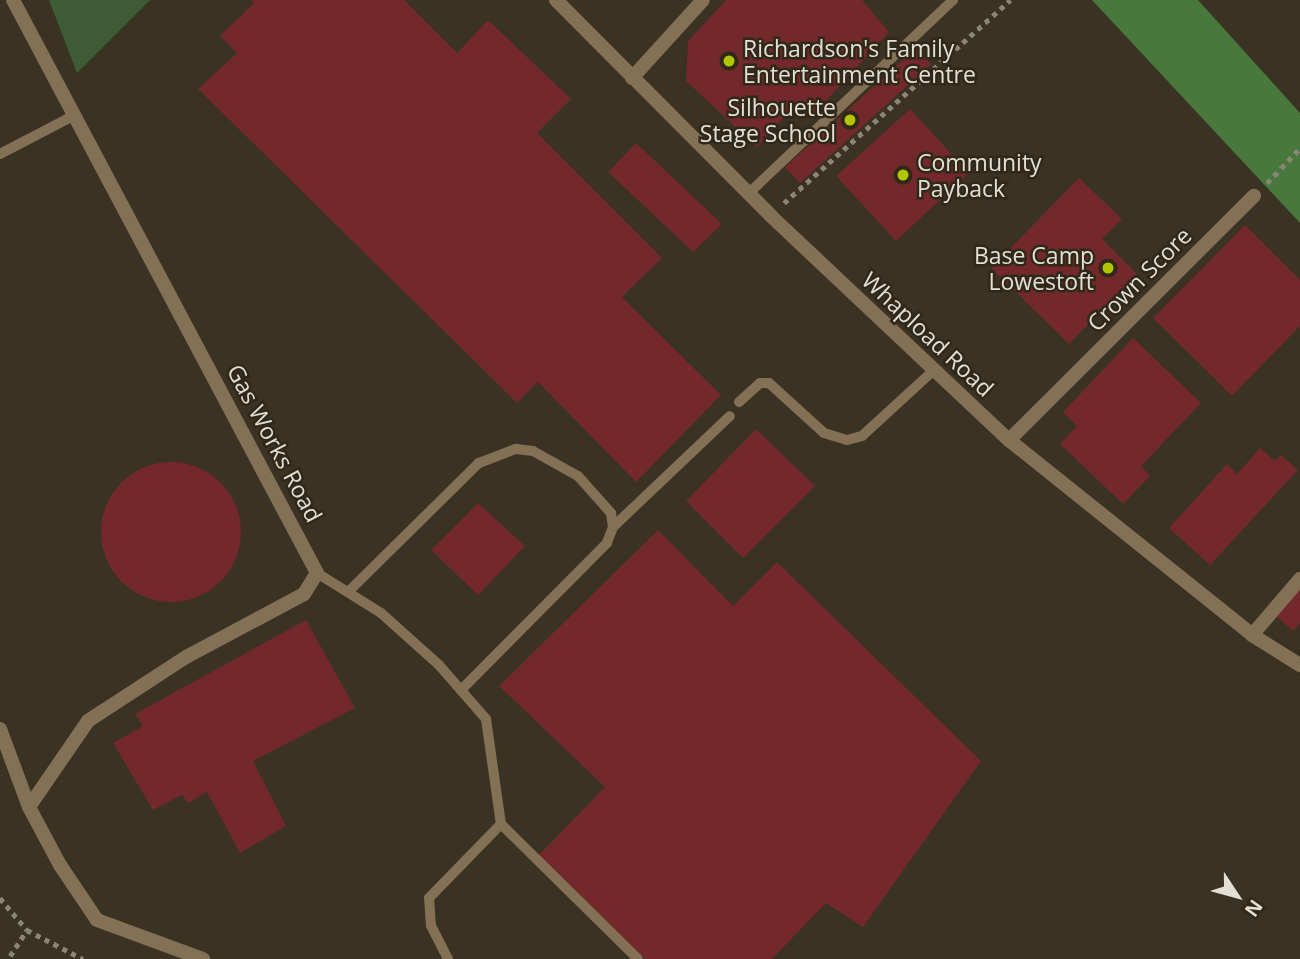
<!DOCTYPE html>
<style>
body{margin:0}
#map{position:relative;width:1300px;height:959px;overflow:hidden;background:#3a3222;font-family:"Open Sans",sans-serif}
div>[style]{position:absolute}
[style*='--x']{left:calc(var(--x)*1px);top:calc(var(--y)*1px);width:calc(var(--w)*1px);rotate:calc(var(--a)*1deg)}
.green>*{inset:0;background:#3e5d37}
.forest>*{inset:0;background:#48783c}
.building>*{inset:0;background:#73292b}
.round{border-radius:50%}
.path>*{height:4.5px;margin-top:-2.25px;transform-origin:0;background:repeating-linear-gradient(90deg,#8b8578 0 5px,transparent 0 10px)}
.service>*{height:10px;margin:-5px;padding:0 5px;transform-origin:5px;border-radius:5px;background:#847155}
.minor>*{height:14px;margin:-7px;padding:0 7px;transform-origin:7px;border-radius:7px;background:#847155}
.dots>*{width:19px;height:19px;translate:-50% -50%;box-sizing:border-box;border:4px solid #302818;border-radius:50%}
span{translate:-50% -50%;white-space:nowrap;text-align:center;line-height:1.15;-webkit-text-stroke:5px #302818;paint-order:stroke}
.poi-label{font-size:23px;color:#e4dfd5}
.left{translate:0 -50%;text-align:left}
.right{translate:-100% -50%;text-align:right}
.street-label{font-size:23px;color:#e4dfd5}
.north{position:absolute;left:1202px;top:861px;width:70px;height:70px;-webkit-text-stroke:5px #302818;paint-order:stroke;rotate:126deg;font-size:19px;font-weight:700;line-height:28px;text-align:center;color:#e4dfd5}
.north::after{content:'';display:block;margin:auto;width:24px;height:32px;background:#e4dfd5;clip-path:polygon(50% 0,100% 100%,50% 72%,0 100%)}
</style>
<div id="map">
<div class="green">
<i style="clip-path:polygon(49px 0,150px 0,77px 73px)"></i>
</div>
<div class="forest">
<i style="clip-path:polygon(1092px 0,1198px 0,1300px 113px,1300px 223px)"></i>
</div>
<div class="building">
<i style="clip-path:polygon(251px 0,404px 0,457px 53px,488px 20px,571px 99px,537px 133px,662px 258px,622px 297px,721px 395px,636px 482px,538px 382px,517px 403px,198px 89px,237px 53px,220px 36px,254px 3px)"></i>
<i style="clip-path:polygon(726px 0,862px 0,889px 32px,813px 115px,799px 101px,757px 147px,686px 81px,688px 41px)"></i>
<i style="clip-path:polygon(916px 48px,931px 64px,800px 183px,785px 167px)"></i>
<i style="clip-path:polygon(910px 109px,969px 173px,896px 241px,836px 176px)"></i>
<i style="clip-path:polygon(636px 143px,722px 224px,693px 252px,608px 172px)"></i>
<i style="clip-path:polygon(1079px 178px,1122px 219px,1102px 239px,1137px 274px,1069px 344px,991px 268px)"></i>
<i style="clip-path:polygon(1245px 225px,1300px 280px,1300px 326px,1232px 396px,1153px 318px)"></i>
<i style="clip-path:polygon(1133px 338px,1201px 403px,1141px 466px,1150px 476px,1123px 504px,1060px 444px,1077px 426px,1063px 412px)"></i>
<i style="clip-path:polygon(756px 429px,815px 486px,743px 558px,686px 501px)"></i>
<i style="clip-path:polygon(1260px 448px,1275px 461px,1281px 455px,1298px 470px,1210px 565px,1169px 528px,1227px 464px,1237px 474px)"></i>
<i class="round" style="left:101px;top:462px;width:140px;height:140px"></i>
<i style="clip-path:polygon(478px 503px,525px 546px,478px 595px,431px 550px)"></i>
<i style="clip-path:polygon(658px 530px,733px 606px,777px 562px,981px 761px,863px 927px,826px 903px,772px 959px,645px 959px,537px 857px,605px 787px,499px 686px)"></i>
<i style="clip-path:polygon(1300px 586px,1300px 623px,1293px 631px,1275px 615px)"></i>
<i style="clip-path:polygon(306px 620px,355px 708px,253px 761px,286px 826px,240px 853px,207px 792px,188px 803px,182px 795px,153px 810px,113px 743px,143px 726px,135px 714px)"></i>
</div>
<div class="path">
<i style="--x:1267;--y:183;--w:48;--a:-46.7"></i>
<i style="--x:784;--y:203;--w:304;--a:-41.9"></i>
<i style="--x:0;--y:898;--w:42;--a:49.8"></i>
<i style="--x:27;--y:930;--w:63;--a:27.4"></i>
<i style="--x:10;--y:956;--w:31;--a:-57"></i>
</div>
<div class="service">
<i style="--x:0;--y:154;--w:85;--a:-27.5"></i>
<i style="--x:749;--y:193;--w:281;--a:-43.4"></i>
<i style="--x:739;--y:402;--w:28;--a:-42"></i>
<i style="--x:760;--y:383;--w:9;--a:0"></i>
<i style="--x:769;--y:383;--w:74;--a:42.3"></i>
<i style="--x:824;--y:433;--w:24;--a:17"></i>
<i style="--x:847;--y:440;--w:16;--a:-15"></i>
<i style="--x:862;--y:436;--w:96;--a:-42.5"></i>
<i style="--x:613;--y:527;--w:161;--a:-43.5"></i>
<i style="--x:317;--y:573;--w:75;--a:32"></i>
<i style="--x:381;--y:613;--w:78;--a:41.9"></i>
<i style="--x:439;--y:665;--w:72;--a:49"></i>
<i style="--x:486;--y:719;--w:106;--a:81.9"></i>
<i style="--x:501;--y:824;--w:192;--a:44.6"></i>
<i style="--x:348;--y:592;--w:184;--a:-44.6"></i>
<i style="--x:479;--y:463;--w:40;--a:-21"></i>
<i style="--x:516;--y:449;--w:17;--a:7"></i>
<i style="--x:533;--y:451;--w:51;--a:29.1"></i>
<i style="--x:578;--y:476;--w:50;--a:48.3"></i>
<i style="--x:611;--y:513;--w:14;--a:82"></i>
<i style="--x:613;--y:527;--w:17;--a:111"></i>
<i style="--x:607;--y:543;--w:207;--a:134.8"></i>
<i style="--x:448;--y:959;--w:37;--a:-117"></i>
<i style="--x:431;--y:926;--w:28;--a:-94"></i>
<i style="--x:429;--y:898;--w:103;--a:-45.8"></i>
</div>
<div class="minor">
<i style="--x:13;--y:0;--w:649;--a:62.05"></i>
<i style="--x:317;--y:573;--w:25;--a:122"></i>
<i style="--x:304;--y:594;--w:134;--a:151.9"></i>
<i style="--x:186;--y:657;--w:117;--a:146.9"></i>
<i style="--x:88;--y:721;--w:104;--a:124.5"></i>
<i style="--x:556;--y:0;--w:305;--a:45.1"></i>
<i style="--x:771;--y:216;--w:327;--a:43.3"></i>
<i style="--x:1009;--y:440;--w:312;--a:38.7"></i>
<i style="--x:1252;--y:635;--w:57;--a:32"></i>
<i style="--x:632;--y:78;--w:105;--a:-47.7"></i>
<i style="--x:1009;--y:440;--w:346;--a:-44.9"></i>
<i style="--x:1252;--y:635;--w:74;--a:-49.4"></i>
<i style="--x:0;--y:729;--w:83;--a:69.6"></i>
<i style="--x:29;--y:807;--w:66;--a:61.9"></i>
<i style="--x:60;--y:865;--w:66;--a:56.1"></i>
<i style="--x:97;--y:920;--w:113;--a:20.2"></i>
</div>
<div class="dots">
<i style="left:729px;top:61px;background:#b0c503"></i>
<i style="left:850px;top:120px;background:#b0c503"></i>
<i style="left:903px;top:175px;background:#b0c503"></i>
<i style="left:1108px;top:268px;background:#b0c503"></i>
</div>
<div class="poi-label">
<span class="left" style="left:743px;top:61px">Richardson's Family<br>Entertainment Centre</span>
<span class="right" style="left:836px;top:120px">Silhouette<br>Stage School</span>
<span class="left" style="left:917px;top:175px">Community<br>Payback</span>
<span class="right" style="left:1094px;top:268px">Base Camp<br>Lowestoft</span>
</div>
<div class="street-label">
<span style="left:1139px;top:279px;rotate:-45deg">Crown Score</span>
<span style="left:928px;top:334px;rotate:43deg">Whapload Road</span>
<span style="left:275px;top:443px;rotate:62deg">Gas Works Road</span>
</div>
<div class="north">N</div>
</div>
